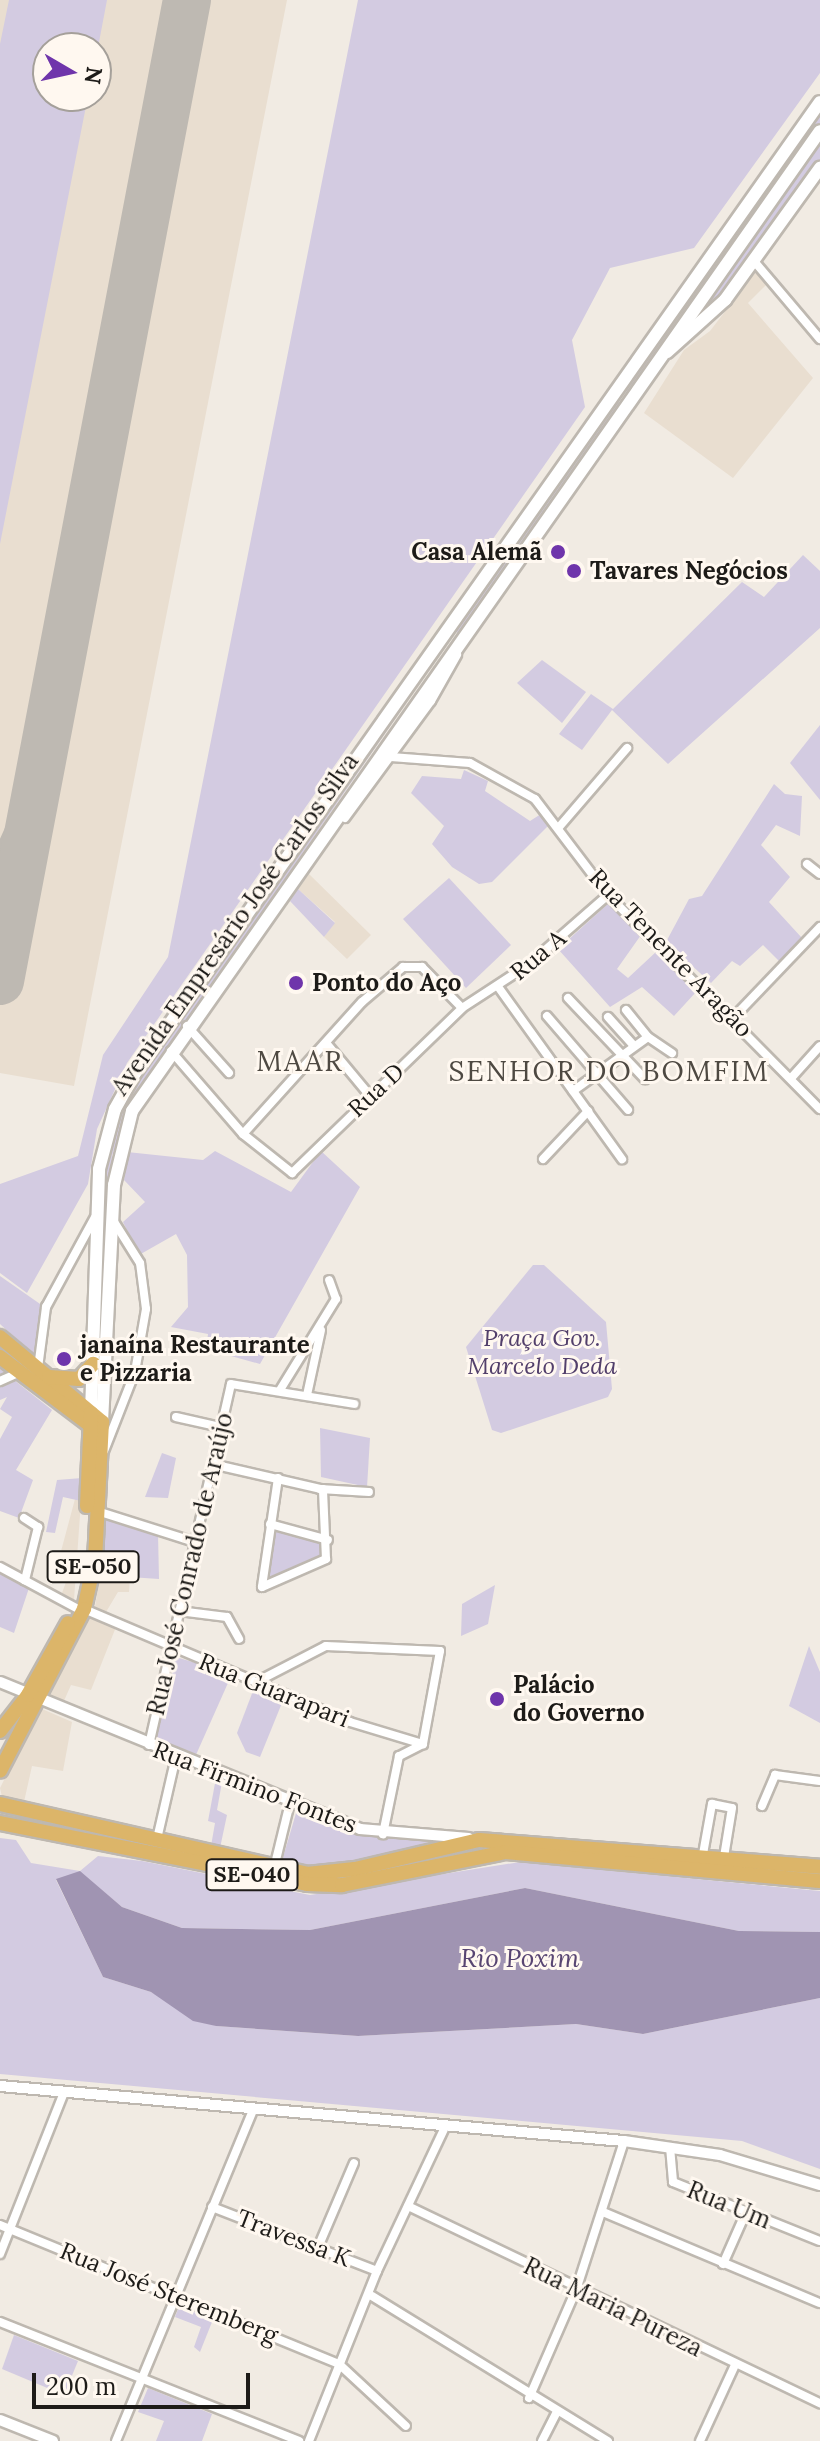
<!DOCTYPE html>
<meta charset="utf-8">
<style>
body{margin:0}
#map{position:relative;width:820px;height:2441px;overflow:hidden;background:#f1ebe3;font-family:Lora,serif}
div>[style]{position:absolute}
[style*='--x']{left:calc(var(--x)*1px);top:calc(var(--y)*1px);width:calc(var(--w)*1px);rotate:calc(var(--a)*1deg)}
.built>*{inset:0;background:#e9ded0}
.green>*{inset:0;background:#d3cbe1}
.water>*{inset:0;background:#a094b2}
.taxiway>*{height:20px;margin:-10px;padding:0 10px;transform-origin:10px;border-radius:10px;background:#beb9b2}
.runway>*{height:48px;margin:-24px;padding:0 24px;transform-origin:24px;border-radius:24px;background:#beb9b2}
.roads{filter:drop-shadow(2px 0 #beb8b0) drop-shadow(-2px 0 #beb8b0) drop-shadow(0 2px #beb8b0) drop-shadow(0 -2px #beb8b0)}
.minor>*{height:8px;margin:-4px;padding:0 4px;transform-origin:4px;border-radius:4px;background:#fff}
.tertiary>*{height:10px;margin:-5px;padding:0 5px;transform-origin:5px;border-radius:5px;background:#fff}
.secondary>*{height:12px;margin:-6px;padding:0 6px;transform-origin:6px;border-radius:6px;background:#fff}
.primary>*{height:14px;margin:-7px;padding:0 7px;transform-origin:7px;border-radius:7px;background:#dcb569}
.dots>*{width:22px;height:22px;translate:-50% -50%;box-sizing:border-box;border:4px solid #fff8f0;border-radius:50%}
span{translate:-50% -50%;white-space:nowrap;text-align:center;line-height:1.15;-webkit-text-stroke:6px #fff8f0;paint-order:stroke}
.shield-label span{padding:2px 6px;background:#fff8f0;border:2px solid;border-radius:6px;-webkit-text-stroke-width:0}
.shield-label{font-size:22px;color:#1d1b18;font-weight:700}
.poi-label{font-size:24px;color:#1d1b18;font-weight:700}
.right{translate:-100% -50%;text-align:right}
.left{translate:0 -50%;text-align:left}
.street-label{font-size:24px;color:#1d1b18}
.park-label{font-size:24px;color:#523f6b;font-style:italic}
.water-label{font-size:26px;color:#584572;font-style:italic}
.quarter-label{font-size:28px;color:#4e4942;letter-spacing:2px}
.north{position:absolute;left:32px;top:32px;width:80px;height:80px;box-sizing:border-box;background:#fff8f0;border:2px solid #a5a09a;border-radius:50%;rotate:99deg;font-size:22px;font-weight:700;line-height:32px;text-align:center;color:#1d1b18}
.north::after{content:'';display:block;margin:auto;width:28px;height:36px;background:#6f35ab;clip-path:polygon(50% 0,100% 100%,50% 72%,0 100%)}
.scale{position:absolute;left:32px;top:2373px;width:218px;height:36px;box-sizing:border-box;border:4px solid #1d1b18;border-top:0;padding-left:10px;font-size:24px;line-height:28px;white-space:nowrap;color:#1d1b18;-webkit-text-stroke:6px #fff8f0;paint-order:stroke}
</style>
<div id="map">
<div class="built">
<i style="clip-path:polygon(evenodd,0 0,287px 0,74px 1086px,0 1073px,0 0,48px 48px,96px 48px,96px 96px,48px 96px,48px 48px)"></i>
<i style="clip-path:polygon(758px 269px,769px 282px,748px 303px,813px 378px,733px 478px,644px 413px,684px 350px,710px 331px)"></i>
<i style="clip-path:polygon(309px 874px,371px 935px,347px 959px,324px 937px,335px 922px,298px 889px)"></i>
<i style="clip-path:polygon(75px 1499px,81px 1501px,74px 1600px,62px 1593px,73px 1563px,60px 1555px)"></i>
<i style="clip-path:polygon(100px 1575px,130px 1577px,129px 1592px,118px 1592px,106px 1612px,95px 1607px)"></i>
<i style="clip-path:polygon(89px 1614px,116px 1627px,91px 1690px,71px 1685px,63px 1703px,50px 1696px)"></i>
<i style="clip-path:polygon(40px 1708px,72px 1722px,63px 1771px,32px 1766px,24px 1802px,2px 1797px,0 1788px)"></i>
</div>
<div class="green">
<i style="clip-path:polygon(9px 0,107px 0,96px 58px,96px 48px,48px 48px,48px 96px,88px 96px,0 544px,0 44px)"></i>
<i style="clip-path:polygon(358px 0,820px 0,820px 73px,694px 248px,610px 268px,572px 340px,585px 407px,127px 1063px,97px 1129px,88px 1184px,27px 1293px,0 1273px,0 1184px,78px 1156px,103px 1055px,168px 957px)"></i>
<i style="clip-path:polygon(820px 109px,820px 124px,629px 393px,624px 390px)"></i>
<i style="clip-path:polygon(820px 139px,820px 160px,721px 300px,679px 339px)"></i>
<i style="clip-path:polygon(616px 398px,621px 405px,458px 633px,451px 629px)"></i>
<i style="clip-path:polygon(803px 555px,820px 571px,820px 628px,668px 764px,612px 710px,582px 750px,559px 734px,591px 694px,613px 709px,742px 582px,764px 597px)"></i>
<i style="clip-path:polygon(445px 638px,448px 642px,129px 1105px,112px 1156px,94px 1412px,102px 1170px,119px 1109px)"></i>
<i style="clip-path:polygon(542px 660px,586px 692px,562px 723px,517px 683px)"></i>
<i style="clip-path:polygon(820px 725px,820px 800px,790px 763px)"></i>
<i style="clip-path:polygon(464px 770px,488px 781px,485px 791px,530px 821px,541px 814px,549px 825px,492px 882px,479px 884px,452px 867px,432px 844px,444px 826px,411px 793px,422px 776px,461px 779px)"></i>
<i style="clip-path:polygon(774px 784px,785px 794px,802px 796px,800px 836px,776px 825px,761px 845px,790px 877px,769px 902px,802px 938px,780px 962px,763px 945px,740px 966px,732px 961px,711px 983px,666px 942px,689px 899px,702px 896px)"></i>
<i style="clip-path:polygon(449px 878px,511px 945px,466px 988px,403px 919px)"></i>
<i style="clip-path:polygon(298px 889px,335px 923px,324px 937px,290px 901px)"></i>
<i style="clip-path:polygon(609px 903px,641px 935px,617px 969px,628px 978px,657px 951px,696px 992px,674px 1016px,642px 987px,610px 1007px,558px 949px)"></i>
<i style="clip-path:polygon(215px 1151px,291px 1192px,321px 1151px,360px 1187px,260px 1364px,206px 1349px,208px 1334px,171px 1327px,188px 1307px,187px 1255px,176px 1234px,139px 1255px,123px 1222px,145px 1202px,124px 1180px,127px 1152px,203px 1160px)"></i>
<i style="clip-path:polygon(533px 1265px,544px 1265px,606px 1322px,612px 1389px,608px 1397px,501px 1433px,492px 1430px,466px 1347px)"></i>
<i style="clip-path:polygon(0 1276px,43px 1306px,37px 1358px,0 1324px)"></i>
<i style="clip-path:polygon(0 1369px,52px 1410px,16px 1470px,33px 1480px,19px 1518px,0 1511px,0 1439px,12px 1417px,0 1409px,7px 1397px,0 1400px)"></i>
<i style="clip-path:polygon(320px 1428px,370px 1438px,367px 1487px,321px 1477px)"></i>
<i style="clip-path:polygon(162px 1453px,176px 1458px,168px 1498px,145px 1497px)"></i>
<i style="clip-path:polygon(82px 1478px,81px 1501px,63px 1497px,55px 1533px,46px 1532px,57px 1480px)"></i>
<i style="clip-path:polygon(104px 1516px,158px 1534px,159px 1579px,100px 1575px)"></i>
<i style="clip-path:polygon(275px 1529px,327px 1542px,325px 1561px,262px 1583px)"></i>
<i style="clip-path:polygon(0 1571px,29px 1588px,14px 1633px,0 1627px)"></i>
<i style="clip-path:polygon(495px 1585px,488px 1624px,461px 1636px,462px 1604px)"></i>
<i style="clip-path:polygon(809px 1646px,820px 1672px,820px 1723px,789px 1706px)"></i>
<i style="clip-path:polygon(176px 1657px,232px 1674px,195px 1757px,154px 1743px)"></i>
<i style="clip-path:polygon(256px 1683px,284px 1698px,260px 1757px,246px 1752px,237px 1733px)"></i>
<i style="clip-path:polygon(216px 1778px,222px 1782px,217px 1810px,227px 1815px,220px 1848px,211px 1846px,215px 1823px,208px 1821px)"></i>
<i style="clip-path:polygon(297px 1810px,347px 1828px,447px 1838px,328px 1867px,281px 1864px)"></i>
<i style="clip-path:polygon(0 1838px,16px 1840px,31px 1863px,80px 1871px,98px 1856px,142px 1861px,310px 1895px,520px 1862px,820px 1891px,820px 1932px,739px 1931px,525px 1888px,310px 1930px,182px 1928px,122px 1907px,80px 1872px,56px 1880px,103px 1977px,151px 1992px,216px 2026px,358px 2036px,576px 2024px,643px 2034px,820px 1998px,820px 2169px,742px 2141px,0 2074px)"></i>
<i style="clip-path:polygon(180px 2304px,214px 2317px,200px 2352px,194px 2347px,201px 2327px,175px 2317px)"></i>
<i style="clip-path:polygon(14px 2335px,78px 2361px,64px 2395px,2px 2369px)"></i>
<i style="clip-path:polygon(148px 2388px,212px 2414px,202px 2441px,156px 2441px,164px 2421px,138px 2412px)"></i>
</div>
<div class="water">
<i style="clip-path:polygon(80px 1871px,122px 1907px,182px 1928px,310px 1930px,525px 1888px,739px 1931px,820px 1932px,820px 1998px,643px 2034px,576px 2024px,358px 2036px,216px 2026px,193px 2021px,151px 1992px,103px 1977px,56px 1879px)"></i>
</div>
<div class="taxiway">
<i style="--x:0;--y:863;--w:85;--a:-65.6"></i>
<i style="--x:0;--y:925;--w:21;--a:-53"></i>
</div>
<div class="runway">
<i style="--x:0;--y:981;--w:999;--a:-79.21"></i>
</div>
<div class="roads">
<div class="minor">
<i style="--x:754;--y:261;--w:102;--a:49.8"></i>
<i style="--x:391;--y:757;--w:79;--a:4.3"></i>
<i style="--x:470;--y:763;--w:74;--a:29"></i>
<i style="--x:535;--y:799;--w:121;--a:52.8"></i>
<i style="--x:608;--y:895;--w:301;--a:45.3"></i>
<i style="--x:345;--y:818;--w:145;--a:-53.7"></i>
<i style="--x:431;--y:701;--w:53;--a:-60.5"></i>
<i style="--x:560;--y:826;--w:103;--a:-49.3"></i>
<i style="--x:807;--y:864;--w:16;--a:38"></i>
<i style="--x:499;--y:988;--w:211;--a:54.3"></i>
<i style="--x:568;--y:998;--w:112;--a:46.5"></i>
<i style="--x:626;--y:1010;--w:35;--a:51"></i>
<i style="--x:547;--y:1016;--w:124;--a:49.2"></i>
<i style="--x:608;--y:1017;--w:39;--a:48"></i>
<i style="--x:733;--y:1018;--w:126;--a:-46.3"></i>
<i style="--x:187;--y:1026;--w:63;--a:48.2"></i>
<i style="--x:327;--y:1044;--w:69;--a:50.3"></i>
<i style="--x:171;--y:1051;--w:110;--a:49.1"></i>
<i style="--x:243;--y:1134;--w:63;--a:38.5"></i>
<i style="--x:292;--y:1173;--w:237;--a:-44.1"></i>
<i style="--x:462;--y:1008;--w:79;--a:-33.1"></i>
<i style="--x:528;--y:965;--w:106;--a:-41.2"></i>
<i style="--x:793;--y:1076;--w:40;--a:-48"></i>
<i style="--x:573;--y:1091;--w:92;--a:-35.8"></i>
<i style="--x:648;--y:1037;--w:29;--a:34"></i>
<i style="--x:243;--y:1134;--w:178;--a:-48"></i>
<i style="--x:362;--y:1002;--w:54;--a:-40.5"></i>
<i style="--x:403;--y:967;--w:19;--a:0"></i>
<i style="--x:422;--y:967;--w:57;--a:45.7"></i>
<i style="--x:543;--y:1159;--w:66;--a:-46.8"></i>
<i style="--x:38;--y:1368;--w:62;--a:-82.5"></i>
<i style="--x:46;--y:1307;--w:102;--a:-61.4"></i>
<i style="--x:0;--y:1381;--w:22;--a:-24"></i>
<i style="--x:280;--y:1390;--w:107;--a:-58.4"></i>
<i style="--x:336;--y:1299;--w:20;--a:-110"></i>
<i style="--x:307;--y:1395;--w:66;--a:-77.8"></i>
<i style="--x:176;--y:1417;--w:45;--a:12.8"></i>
<i style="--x:104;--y:1451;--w:85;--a:-68.6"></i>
<i style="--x:135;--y:1372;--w:64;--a:-80.1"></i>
<i style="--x:146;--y:1309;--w:46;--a:-97.4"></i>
<i style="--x:140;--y:1263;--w:51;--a:-122.1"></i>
<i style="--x:212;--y:1464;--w:111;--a:13"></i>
<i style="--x:320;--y:1489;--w:49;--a:3.5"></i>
<i style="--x:278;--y:1478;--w:110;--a:98.4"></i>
<i style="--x:262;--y:1587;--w:70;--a:-23.6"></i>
<i style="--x:326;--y:1559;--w:70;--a:-92.5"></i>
<i style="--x:97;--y:1511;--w:103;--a:17.6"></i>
<i style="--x:24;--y:1518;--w:17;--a:33"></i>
<i style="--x:38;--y:1527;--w:55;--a:103.8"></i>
<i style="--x:270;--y:1524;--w:60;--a:15.4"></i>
<i style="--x:0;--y:1567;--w:86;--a:28.3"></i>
<i style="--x:84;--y:1609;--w:289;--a:23"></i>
<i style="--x:350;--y:1722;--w:76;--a:16.8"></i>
<i style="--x:179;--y:1611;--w:48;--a:7.1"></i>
<i style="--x:227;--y:1617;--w:25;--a:61"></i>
<i style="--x:260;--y:1680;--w:74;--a:-27.3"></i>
<i style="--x:326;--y:1646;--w:114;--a:2.5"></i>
<i style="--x:440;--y:1651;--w:95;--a:100.4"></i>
<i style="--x:423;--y:1744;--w:27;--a:153"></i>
<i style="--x:399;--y:1756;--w:80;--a:101.6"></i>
<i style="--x:149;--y:1745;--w:370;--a:-77.2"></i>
<i style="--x:231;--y:1384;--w:125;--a:9.2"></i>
<i style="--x:762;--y:1806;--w:34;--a:-67"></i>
<i style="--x:775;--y:1775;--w:45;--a:7.6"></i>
<i style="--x:157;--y:1839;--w:84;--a:-77"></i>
<i style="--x:703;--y:1854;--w:51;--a:-79.8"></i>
<i style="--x:712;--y:1804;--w:20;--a:11"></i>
<i style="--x:732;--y:1808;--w:50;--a:99.3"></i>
<i style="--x:274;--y:1868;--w:67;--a:-76.2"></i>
<i style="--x:670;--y:2147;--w:35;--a:85"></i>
<i style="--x:673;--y:2182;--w:158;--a:21.9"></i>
<i style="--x:408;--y:2206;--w:457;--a:25.6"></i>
<i style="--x:212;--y:2207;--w:177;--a:21.2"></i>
<i style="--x:603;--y:2212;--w:235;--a:22.8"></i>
<i style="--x:0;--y:2225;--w:366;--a:22.3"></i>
<i style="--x:339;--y:2364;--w:91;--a:42.8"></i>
<i style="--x:319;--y:2245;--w:89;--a:-66.9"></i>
<i style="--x:0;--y:2254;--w:174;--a:-68.4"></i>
<i style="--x:723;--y:2264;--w:57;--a:-66.1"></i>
<i style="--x:372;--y:2296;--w:277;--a:31.6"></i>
<i style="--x:0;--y:2322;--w:322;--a:21.7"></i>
<i style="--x:529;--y:2398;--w:118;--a:-66.5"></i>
<i style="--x:576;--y:2290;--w:157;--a:-72.1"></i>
<i style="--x:116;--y:2441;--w:360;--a:-67.5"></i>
<i style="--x:309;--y:2441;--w:183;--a:-68.2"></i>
<i style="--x:377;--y:2271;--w:159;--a:-64.7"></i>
<i style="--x:542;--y:2441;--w:31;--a:-63"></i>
<i style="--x:700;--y:2441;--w:84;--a:-65.3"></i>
</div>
<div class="tertiary">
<i style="--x:0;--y:1682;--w:389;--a:22.2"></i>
<i style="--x:360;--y:1829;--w:109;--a:4.7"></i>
<i style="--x:0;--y:2086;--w:626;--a:5.04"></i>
<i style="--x:624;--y:2141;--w:97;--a:8.3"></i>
<i style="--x:720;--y:2155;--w:104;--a:16.7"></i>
<i style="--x:0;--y:2420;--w:57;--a:21.6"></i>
</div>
<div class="secondary">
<i style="--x:667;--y:352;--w:78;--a:-41.9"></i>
<i style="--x:725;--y:300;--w:163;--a:-54.3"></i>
<i style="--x:91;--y:1413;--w:244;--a:-88.1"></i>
<i style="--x:99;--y:1169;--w:62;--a:-75.1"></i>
<i style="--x:115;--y:1109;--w:41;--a:-60.9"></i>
<i style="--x:135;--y:1073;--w:1188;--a:-54.8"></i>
<i style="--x:102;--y:1422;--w:237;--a:-87.1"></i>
<i style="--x:114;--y:1185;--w:76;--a:-76.3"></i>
<i style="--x:132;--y:1111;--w:1197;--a:-54.93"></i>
</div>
<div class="primary">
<i style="--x:0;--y:1337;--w:133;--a:39.8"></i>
<i style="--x:102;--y:1422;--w:137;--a:92.9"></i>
<i style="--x:95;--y:1559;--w:51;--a:102.4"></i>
<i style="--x:84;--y:1609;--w:182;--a:117.4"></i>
<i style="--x:0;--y:1357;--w:118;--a:37.1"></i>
<i style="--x:49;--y:1377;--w:30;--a:4"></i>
<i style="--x:79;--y:1379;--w:21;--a:-47"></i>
<i style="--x:87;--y:1506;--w:93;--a:-87.5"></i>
<i style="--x:0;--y:1731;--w:46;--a:-52.1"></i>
<i style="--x:28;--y:1695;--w:82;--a:-60.9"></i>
<i style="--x:0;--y:1804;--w:315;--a:12.8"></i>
<i style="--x:307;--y:1874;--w:48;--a:-5.9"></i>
<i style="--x:355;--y:1869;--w:127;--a:-13.2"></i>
<i style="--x:479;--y:1840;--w:342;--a:4.5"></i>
<i style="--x:0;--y:1823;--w:313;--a:11.2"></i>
<i style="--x:307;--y:1884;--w:35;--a:2"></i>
<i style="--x:342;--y:1885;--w:167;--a:-11.4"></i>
<i style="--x:506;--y:1852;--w:315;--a:5.3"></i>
</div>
</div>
<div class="dots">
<i style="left:558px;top:552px;background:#6f35ab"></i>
<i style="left:574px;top:571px;background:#6f35ab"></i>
<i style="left:296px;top:983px;background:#6f35ab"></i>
<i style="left:64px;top:1359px;background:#6f35ab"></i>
<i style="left:497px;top:1699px;background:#6f35ab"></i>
</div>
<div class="shield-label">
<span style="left:93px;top:1567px">SE-050</span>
<span style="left:252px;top:1875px">SE-040</span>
</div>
<div class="poi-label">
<span class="right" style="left:542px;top:552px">Casa Alemã</span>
<span class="left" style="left:590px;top:571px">Tavares Negócios</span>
<span class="left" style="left:312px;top:983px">Ponto do Aço</span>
<span class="left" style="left:80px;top:1359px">janaína Restaurante<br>e Pizzaria</span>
<span class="left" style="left:513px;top:1699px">Palácio<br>do Governo</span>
</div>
<div class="street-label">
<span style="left:235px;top:924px;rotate:-55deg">Avenida Empresário José Carlos Silva</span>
<span style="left:671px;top:953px;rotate:46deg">Rua Tenente Aragão</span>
<span style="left:538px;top:955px;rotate:-40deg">Rua A</span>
<span style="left:376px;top:1090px;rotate:-43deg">Rua D</span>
<span style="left:190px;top:1564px;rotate:-77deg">Rua José Conrado de Araújo</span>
<span style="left:274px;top:1690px;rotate:22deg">Rua Guarapari</span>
<span style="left:255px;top:1787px;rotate:21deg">Rua Firmino Fontes</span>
<span style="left:729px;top:2205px;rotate:22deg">Rua Um</span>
<span style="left:294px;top:2238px;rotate:21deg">Travessa K</span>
<span style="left:169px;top:2293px;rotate:22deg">Rua José Steremberg</span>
<span style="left:613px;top:2307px;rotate:26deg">Rua Maria Pureza</span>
</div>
<div class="park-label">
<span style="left:542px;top:1352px">Praça Gov.<br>Marcelo Deda</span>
</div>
<div class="water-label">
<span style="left:520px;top:1958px">Rio Poxim</span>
</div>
<div class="quarter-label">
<span style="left:300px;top:1061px">MAAR</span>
<span style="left:609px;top:1071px">SENHOR DO BOMFIM</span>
</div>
<div class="north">N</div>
<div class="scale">200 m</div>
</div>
